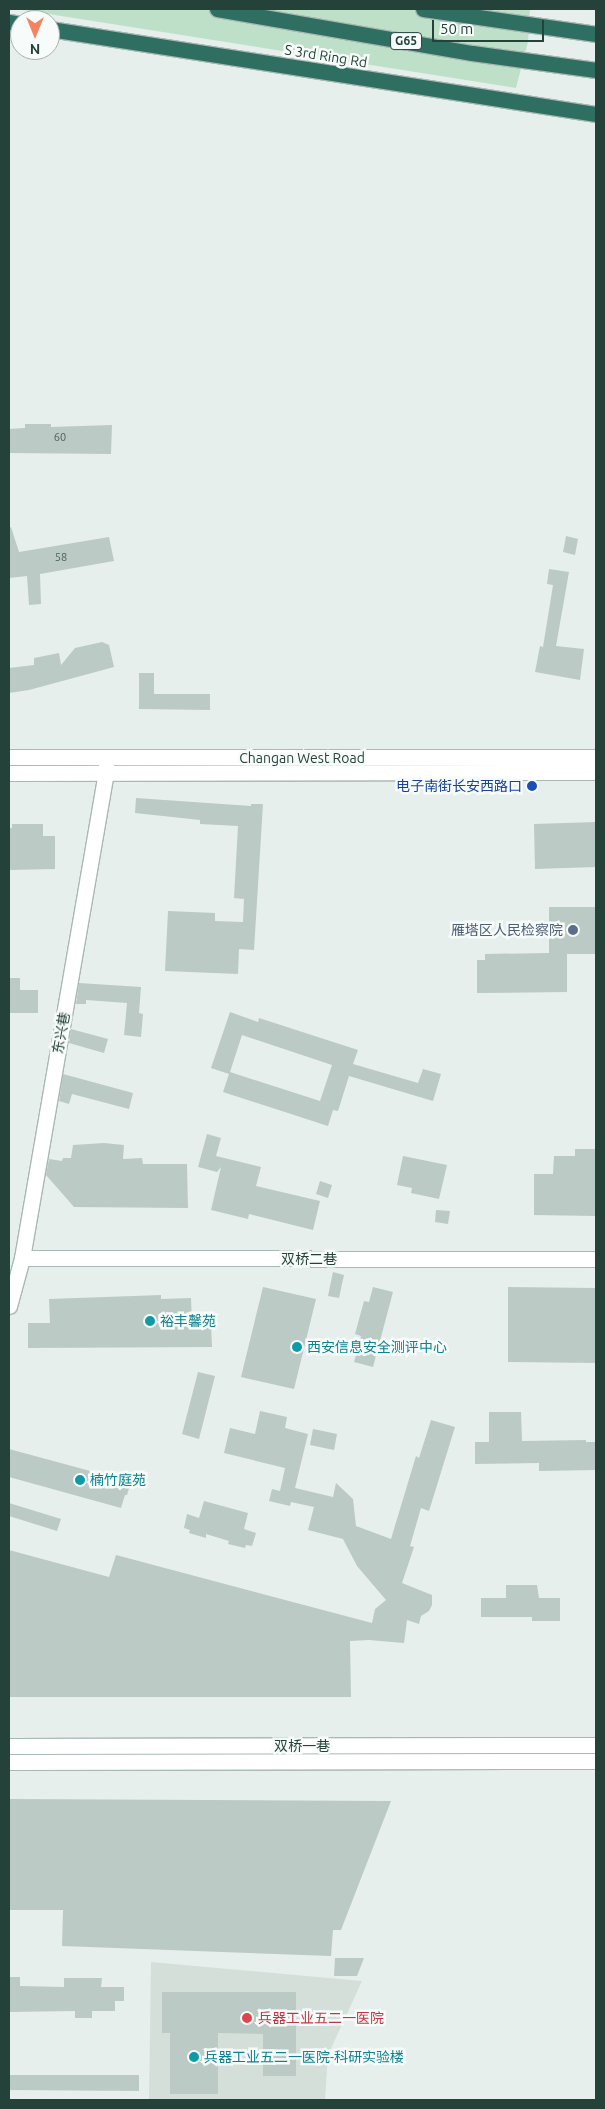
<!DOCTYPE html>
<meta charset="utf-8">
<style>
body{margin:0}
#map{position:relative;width:605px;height:2109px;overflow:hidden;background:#e6efeb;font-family:Ubuntu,"Noto Sans SC",sans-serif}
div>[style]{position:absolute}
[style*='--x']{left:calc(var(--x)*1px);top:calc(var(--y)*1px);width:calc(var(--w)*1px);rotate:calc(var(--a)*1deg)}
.built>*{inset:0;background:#d4dfda}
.green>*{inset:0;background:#bfe0c8}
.building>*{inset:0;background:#bbcac4}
.roads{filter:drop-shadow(1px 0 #a8b8b2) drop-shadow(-1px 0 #a8b8b2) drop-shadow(0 1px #a8b8b2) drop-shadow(0 -1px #a8b8b2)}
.street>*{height:15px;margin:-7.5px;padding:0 7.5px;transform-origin:7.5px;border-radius:7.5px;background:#fff}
.secondary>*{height:15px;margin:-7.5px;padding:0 7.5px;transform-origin:7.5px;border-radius:7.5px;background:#fff}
.highway>*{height:15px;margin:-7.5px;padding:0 7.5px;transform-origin:7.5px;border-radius:7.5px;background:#2f6f62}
.dots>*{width:14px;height:14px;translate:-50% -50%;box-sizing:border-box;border:2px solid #f7fbf9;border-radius:50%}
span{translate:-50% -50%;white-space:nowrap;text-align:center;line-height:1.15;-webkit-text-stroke:5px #f7fbf9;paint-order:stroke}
.number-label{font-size:11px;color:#4a645c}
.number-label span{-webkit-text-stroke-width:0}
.shield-label span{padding:1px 4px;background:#f7fbf9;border:1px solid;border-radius:4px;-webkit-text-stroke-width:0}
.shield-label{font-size:12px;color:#24423a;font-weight:700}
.street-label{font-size:14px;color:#24423a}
.transit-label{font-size:14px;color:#164399}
.right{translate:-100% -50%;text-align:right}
.service-label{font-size:14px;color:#4e5e75}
.culture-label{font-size:14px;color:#0d838f}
.left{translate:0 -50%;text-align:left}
.health-label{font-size:14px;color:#be3a42}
.frame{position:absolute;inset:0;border:10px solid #24423a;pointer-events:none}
.north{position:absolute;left:10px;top:10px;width:50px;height:50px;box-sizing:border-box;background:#f7fbf9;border:1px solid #a3b1ad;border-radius:50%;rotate:180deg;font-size:14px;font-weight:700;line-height:20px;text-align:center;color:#24423a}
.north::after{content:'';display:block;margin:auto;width:18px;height:22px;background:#f4845f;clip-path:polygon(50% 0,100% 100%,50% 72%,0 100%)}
.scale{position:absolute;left:432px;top:20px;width:112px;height:22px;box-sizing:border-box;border:2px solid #24423a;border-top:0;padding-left:6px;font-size:15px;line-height:18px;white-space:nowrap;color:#24423a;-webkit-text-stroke:4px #f7fbf9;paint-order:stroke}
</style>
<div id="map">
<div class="built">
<i style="clip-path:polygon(151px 1962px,362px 1981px,328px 2055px,325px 2100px,149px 2100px)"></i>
</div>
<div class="green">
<i style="clip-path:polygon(17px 9px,530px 9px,528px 42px,516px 88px)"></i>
</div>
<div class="building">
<i style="clip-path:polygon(25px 424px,51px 424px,51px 427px,112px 425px,111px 454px,9px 453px,9px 429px,25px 428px)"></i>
<i style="clip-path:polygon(11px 527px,19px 552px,109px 537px,114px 561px,40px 574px,41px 604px,29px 605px,27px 576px,9px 578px,9px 528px)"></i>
<i style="clip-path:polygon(566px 536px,578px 539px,575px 555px,563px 552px)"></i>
<i style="clip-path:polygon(549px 569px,569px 572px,556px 646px,584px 649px,580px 680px,535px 672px,540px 646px,543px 647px,553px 585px,547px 584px)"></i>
<i style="clip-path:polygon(102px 642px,109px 645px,114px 667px,29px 690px,9px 693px,9px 668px,34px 665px,34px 658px,59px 653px,61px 665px,75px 648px)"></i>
<i style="clip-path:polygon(139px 673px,154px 673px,154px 694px,210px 694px,210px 710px,139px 709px)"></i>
<i style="clip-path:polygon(136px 798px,251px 806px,251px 804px,263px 804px,254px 950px,239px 949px,238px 974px,165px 971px,168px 911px,215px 913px,215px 921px,243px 922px,244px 899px,234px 898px,238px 826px,200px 824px,200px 820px,135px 813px)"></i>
<i style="clip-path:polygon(596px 822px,596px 867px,535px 869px,534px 824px)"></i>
<i style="clip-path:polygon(12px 824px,43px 824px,43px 836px,55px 836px,55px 869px,9px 870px,9px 828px,12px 828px)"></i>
<i style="clip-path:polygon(549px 907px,596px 907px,596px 954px,567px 954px,567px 992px,477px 993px,477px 960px,485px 960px,485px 954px,549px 953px)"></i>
<i style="clip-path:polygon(9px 978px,20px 978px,20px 990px,38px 990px,38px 1013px,9px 1013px)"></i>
<i style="clip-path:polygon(79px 983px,141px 987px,139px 1013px,143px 1014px,141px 1037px,124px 1035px,127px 1003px,86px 1000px,86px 1004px,76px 1004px)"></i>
<i style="clip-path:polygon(evenodd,230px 1012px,258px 1022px,259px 1018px,358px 1050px,353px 1064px,418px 1083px,423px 1069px,441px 1074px,433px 1101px,349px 1076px,338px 1111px,333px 1110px,328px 1126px,223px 1092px,229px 1074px,211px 1068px,230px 1012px,242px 1035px,332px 1065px,320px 1101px,230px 1072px,242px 1035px)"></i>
<i style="clip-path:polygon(71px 1029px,108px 1039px,104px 1053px,69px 1043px)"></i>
<i style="clip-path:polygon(63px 1074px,133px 1093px,129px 1109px,72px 1094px,69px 1104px,59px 1101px)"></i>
<i style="clip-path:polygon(207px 1134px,221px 1138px,216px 1156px,261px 1167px,256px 1186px,320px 1201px,313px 1230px,249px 1214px,248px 1219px,211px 1210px,221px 1167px,217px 1172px,198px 1167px)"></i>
<i style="clip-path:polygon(104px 1143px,124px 1145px,123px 1159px,142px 1158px,143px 1164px,187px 1164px,188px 1208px,74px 1207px,46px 1175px,49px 1159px,62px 1161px,63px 1158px,71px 1158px,73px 1145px)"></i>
<i style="clip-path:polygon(575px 1149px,596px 1149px,596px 1216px,534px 1215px,534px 1174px,553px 1174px,554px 1156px,575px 1156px)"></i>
<i style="clip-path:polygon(403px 1156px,447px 1165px,439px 1199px,411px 1193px,412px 1188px,397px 1185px)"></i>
<i style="clip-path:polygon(320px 1181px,332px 1185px,328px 1198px,316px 1194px)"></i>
<i style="clip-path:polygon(436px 1210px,450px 1211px,448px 1224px,435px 1222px)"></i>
<i style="clip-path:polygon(333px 1272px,344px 1275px,339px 1298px,328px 1296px)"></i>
<i style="clip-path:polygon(263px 1287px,316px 1299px,294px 1389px,241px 1377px)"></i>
<i style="clip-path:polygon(373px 1287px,393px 1292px,373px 1367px,354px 1362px,361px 1336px,355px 1334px,364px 1301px,369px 1302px)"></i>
<i style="clip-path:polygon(508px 1287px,596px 1288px,596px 1363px,508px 1362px)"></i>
<i style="clip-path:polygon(161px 1295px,161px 1299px,191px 1298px,192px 1324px,211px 1324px,212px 1347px,28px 1348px,28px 1323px,50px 1323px,49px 1299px)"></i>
<i style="clip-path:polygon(198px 1372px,215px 1376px,199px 1439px,182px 1434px)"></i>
<i style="clip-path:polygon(260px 1411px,287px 1417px,285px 1428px,308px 1434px,295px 1488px,333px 1497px,336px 1483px,353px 1499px,356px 1526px,391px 1539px,416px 1456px,419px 1458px,431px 1420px,455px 1427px,429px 1511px,421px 1508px,410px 1546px,414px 1547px,402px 1583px,432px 1595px,432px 1605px,429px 1611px,421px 1616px,419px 1624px,407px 1620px,404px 1643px,369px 1640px,350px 1641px,351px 1697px,9px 1697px,9px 1550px,109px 1577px,116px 1555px,372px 1623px,375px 1609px,386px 1600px,357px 1566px,343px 1539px,308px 1530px,314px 1507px,291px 1502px,290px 1506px,269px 1501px,272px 1489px,280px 1491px,285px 1468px,224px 1453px,230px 1428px,255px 1434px)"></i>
<i style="clip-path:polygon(489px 1412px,521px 1412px,522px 1441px,586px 1440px,586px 1442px,596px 1442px,596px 1470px,539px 1471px,539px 1463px,475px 1464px,475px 1442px,489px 1442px)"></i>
<i style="clip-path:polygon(313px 1429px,337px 1434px,334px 1450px,310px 1445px)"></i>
<i style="clip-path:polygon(9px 1449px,131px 1482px,127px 1495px,125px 1495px,121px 1508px,9px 1477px)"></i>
<i style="clip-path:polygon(204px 1501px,248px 1513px,244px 1529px,256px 1533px,252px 1546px,246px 1545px,245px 1548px,228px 1544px,229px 1541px,206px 1534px,206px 1538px,189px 1533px,190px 1530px,184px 1528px,187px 1514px,199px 1518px)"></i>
<i style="clip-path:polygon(9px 1503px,61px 1519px,57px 1531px,9px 1516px)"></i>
<i style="clip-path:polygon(506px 1585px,537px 1585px,539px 1598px,560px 1598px,560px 1621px,532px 1621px,532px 1617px,481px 1617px,481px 1598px,506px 1598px)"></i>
<i style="clip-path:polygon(9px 1799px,391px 1801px,341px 1930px,333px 1930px,331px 1956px,62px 1946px,63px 1910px,9px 1910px)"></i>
<i style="clip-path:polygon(335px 1958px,364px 1958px,357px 1976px,334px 1976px)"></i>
<i style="clip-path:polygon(9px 1977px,20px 1977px,20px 1986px,64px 1987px,64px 1978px,102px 1978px,101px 1987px,124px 1987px,124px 2001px,115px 2001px,115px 2011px,92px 2011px,92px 2018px,75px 2018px,75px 2011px,9px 2012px)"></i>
<i style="clip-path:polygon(162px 1992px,296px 1992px,296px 2076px,263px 2076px,263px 2034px,218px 2033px,218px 2094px,170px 2094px,170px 2033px,162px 2033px)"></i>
<i style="clip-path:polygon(9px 2075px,139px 2075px,139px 2091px,9px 2090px)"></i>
</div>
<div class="roads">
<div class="street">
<i style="--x:9;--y:1306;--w:50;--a:-74.8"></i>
<i style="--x:22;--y:1258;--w:492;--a:-80.2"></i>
<i style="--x:106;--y:773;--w:13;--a:-90"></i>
</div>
<div class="secondary">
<i style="--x:9;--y:757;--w:587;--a:0"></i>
<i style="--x:9;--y:773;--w:587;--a:-0.1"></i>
<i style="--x:22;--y:1258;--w:574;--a:0.1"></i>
<i style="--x:9;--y:1746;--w:587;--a:-0.1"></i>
<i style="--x:9;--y:1762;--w:587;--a:-0.1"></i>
</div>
<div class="highway">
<i style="--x:217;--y:9;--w:259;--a:9.8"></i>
<i style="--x:472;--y:53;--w:125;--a:7.8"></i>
<i style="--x:423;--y:9;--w:175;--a:8.2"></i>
<i style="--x:9;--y:22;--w:11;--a:10"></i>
<i style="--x:50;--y:29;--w:553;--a:8.85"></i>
</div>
</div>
<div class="dots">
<i style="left:532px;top:786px;background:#1a4fb4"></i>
<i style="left:573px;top:930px;background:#5c6f8a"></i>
<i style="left:150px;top:1321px;background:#0f9aa8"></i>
<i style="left:297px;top:1347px;background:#0f9aa8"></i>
<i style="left:80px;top:1480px;background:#0f9aa8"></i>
<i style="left:247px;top:2018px;background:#e0444e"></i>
<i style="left:194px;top:2057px;background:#0f9aa8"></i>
</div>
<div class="number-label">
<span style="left:60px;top:437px">60</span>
<span style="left:61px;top:557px">58</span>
</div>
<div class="shield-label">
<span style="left:406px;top:41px">G65</span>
</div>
<div class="street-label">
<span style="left:326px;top:56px;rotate:9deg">S 3rd Ring Rd</span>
<span style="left:302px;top:758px">Changan West Road</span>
<span style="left:61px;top:1033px;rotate:-80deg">东兴巷</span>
<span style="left:309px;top:1259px">双桥二巷</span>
<span style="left:302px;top:1746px">双桥一巷</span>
</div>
<div class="transit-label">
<span class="right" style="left:522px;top:786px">电子南街长安西路口</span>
</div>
<div class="service-label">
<span class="right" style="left:563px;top:930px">雁塔区人民检察院</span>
</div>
<div class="culture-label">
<span class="left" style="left:160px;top:1321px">裕丰馨苑</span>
<span class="left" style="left:307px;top:1347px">西安信息安全测评中心</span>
<span class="left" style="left:90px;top:1480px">楠竹庭苑</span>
<span class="left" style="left:204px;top:2057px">兵器工业五二一医院-科研实验楼</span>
</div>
<div class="health-label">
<span class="left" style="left:258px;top:2018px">兵器工业五二一医院</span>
</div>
<div class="frame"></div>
<div class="north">N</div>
<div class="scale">50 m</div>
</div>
